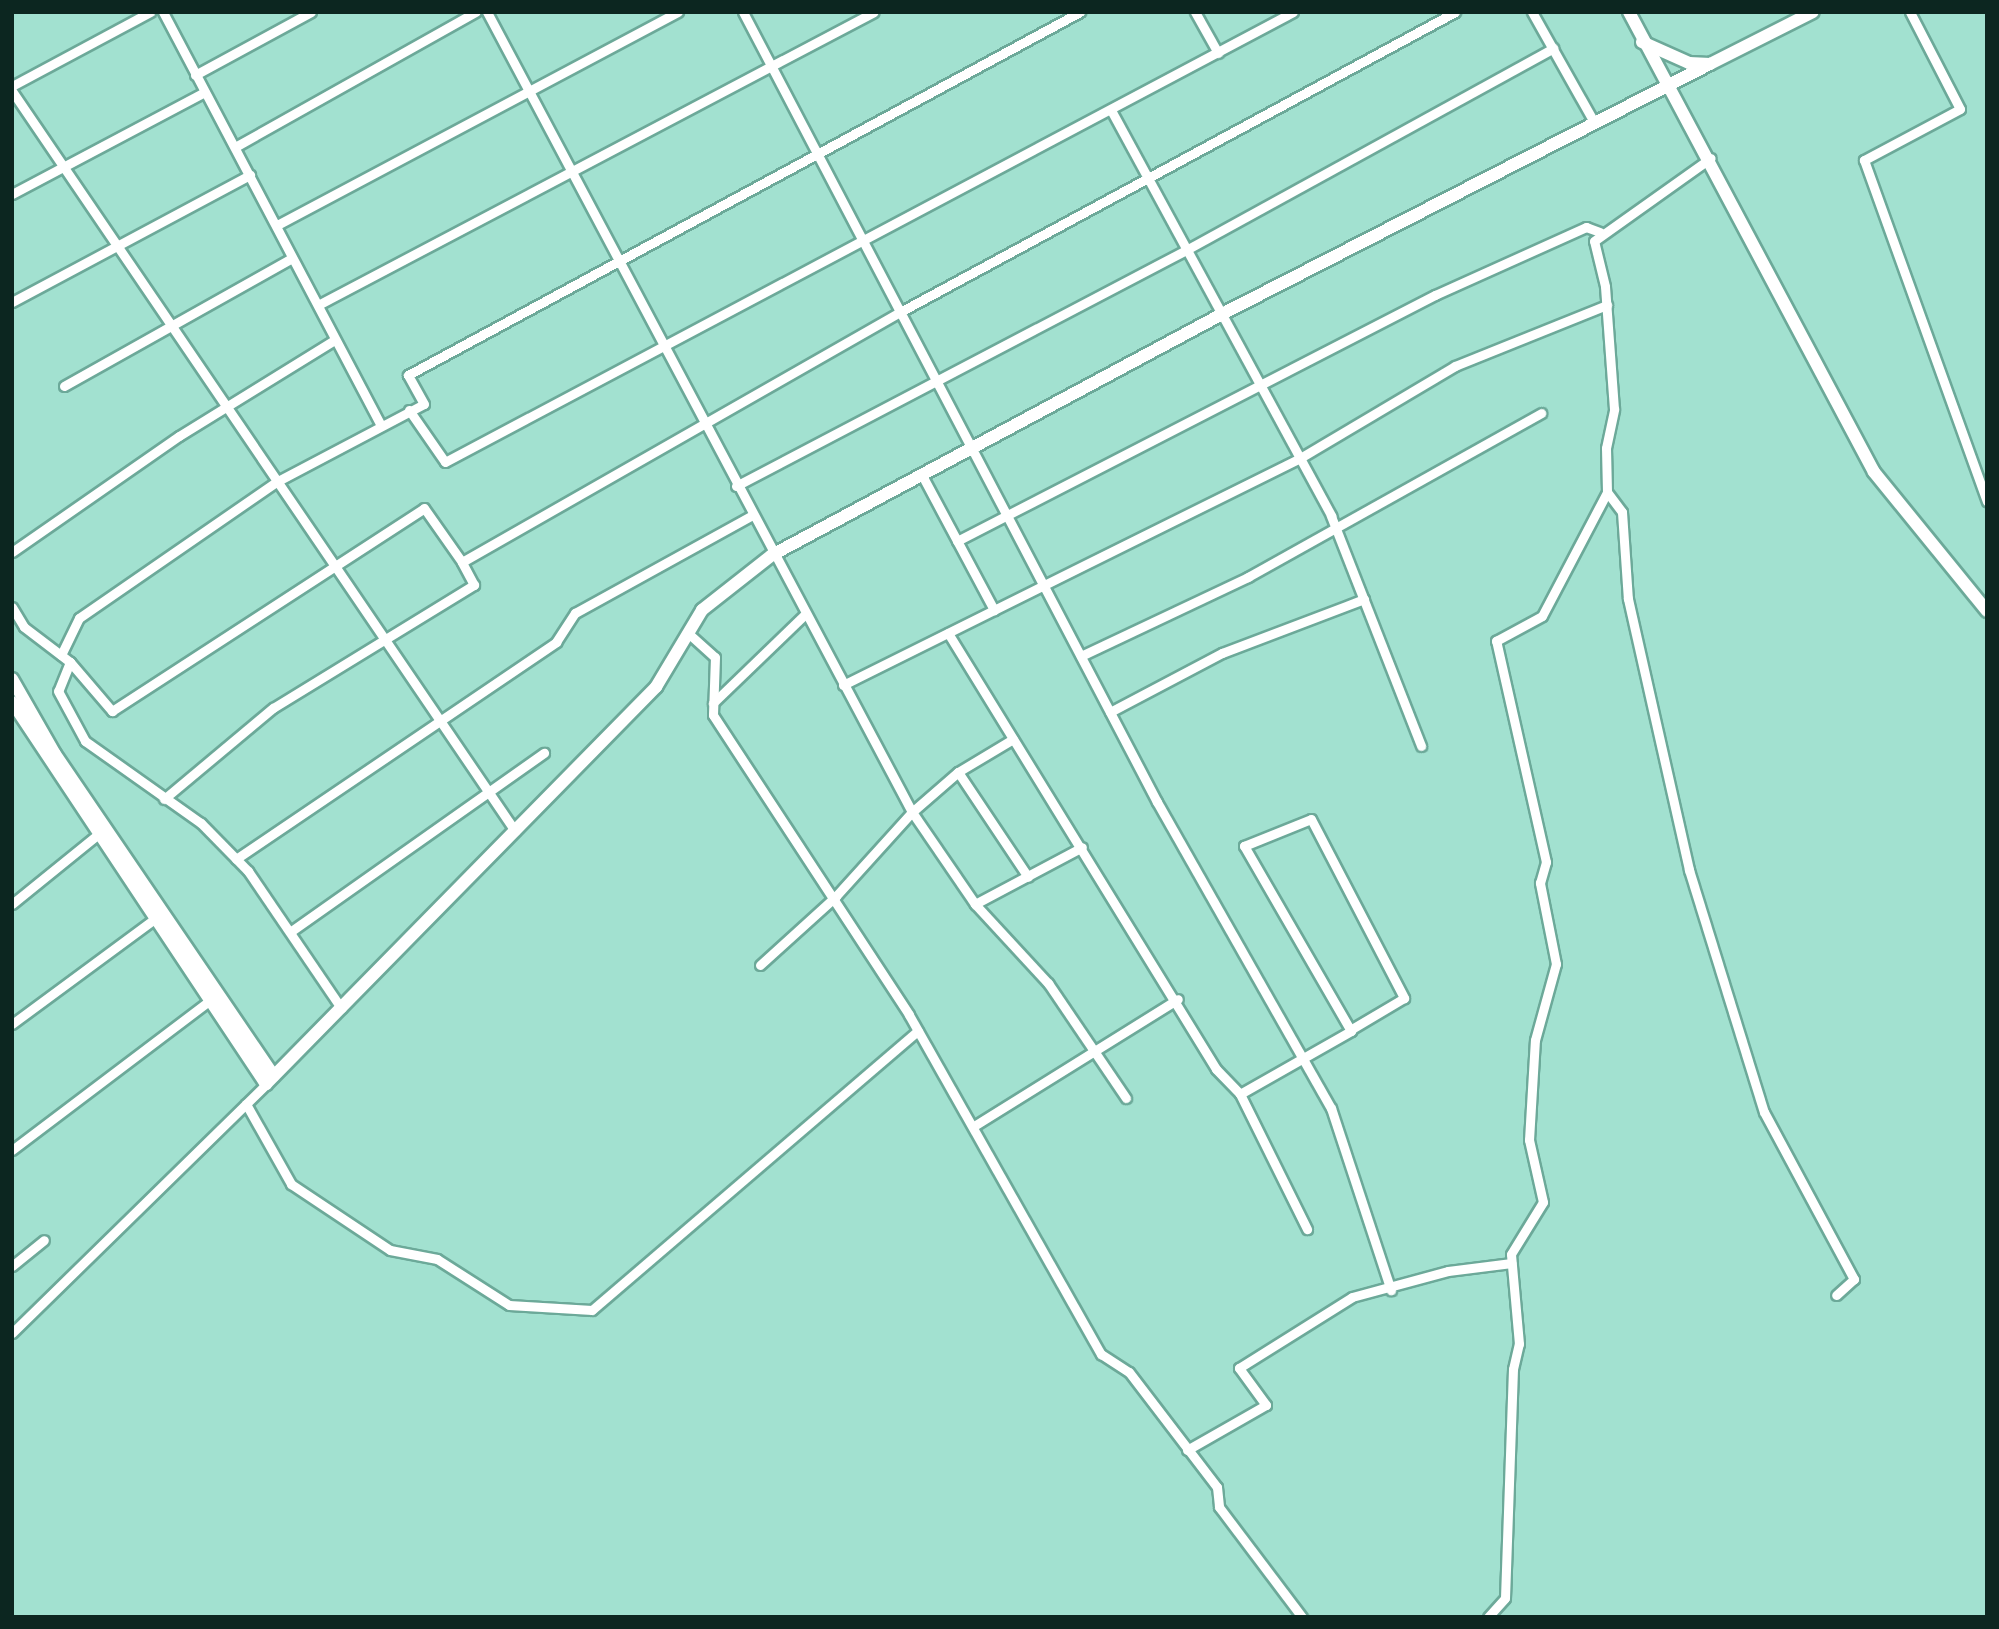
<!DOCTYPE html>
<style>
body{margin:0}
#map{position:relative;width:1999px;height:1629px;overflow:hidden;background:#a2e1d0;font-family:Overpass,sans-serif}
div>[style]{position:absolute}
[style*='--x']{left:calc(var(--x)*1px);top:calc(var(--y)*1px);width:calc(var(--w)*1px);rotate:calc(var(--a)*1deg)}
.roads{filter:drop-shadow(2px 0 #6ca999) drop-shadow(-2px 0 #6ca999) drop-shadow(0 2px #6ca999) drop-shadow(0 -2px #6ca999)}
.street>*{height:9px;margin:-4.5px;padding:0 4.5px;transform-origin:4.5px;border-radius:4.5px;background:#fff}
.secondary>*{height:12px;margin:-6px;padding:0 6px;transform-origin:6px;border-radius:6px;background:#fff}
span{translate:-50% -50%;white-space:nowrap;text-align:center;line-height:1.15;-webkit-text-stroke:7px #afeedd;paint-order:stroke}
.frame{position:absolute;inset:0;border:14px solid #0c2620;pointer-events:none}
</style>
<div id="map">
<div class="roads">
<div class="street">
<i style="--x:163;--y:12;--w:465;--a:62.2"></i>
<i style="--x:487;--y:12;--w:906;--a:62.02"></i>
<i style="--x:912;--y:812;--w:112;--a:55.6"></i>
<i style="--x:975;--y:904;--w:108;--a:47.3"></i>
<i style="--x:1048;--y:983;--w:139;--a:55.9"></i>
<i style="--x:743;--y:12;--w:892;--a:62.34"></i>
<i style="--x:1157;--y:802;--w:352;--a:60.4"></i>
<i style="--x:1331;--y:1108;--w:192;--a:71.8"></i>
<i style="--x:1195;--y:12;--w:47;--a:60.7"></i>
<i style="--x:1532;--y:12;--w:126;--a:60.6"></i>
<i style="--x:1910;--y:12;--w:109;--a:62.7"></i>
<i style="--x:1960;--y:109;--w:109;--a:152"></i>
<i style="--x:1864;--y:160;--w:363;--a:70.2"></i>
<i style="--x:195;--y:75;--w:132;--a:-28.5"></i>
<i style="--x:12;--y:86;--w:157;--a:-28.2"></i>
<i style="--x:12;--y:91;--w:895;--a:55.79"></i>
<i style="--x:1111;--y:110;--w:462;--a:61.5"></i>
<i style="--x:1331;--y:516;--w:247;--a:68.6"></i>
<i style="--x:235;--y:147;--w:276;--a:-29.3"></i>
<i style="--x:12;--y:194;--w:218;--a:-27.9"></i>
<i style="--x:279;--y:224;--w:452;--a:-28"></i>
<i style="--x:12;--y:302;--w:270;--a:-28.1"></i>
<i style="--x:318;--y:305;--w:628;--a:-27.79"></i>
<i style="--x:64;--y:386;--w:261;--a:-29.3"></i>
<i style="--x:409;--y:410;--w:63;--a:55.3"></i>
<i style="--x:445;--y:462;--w:960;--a:-27.95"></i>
<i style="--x:923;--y:477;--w:151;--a:61.9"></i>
<i style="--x:736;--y:486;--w:510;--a:-27.67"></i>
<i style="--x:1188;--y:249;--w:417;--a:-28.8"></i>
<i style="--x:1607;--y:492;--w:25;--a:53"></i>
<i style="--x:1622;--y:512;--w:87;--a:86.1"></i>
<i style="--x:1628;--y:599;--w:278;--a:77.3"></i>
<i style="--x:1689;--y:870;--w:253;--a:72.8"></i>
<i style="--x:1764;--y:1112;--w:190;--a:61.7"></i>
<i style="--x:1854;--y:1279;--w:24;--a:138"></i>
<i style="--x:957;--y:541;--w:538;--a:-27.23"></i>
<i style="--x:1435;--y:295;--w:166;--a:-24.2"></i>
<i style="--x:1586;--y:227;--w:15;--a:20"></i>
<i style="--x:12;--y:552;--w:203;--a:-34.8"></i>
<i style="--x:179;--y:436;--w:181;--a:-31.7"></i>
<i style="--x:12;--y:607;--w:23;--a:59"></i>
<i style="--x:24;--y:627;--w:58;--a:37.3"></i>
<i style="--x:70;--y:662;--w:31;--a:112"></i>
<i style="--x:58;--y:691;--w:57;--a:61.6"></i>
<i style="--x:85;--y:741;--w:142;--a:35.3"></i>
<i style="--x:201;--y:823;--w:67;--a:45.6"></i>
<i style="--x:248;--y:871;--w:166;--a:55.8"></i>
<i style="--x:688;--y:633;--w:36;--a:42"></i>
<i style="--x:715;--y:657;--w:58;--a:92"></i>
<i style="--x:713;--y:715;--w:358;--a:56.8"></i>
<i style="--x:909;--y:1015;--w:390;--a:60.5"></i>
<i style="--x:1101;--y:1354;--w:33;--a:33"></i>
<i style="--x:1129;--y:1372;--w:145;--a:52.6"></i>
<i style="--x:1217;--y:1487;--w:20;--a:84"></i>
<i style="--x:1219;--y:1507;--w:138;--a:53"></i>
<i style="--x:948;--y:633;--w:512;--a:58.42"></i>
<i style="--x:1216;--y:1069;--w:35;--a:46"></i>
<i style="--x:1240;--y:1094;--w:151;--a:63.6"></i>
<i style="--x:61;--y:655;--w:41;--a:-64.1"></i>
<i style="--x:79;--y:618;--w:239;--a:-34.6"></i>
<i style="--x:276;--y:482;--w:167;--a:-27.8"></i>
<i style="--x:424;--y:404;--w:33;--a:-119"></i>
<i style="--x:408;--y:375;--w:764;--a:-28.38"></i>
<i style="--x:1081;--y:656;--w:185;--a:-25.3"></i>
<i style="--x:1248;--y:577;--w:336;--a:-29.2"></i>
<i style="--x:70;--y:662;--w:65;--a:49.4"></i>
<i style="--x:112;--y:711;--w:372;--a:-33"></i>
<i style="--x:424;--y:508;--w:66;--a:54.9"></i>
<i style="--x:843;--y:685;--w:510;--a:-26.41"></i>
<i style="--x:1300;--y:458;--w:180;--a:-30.7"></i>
<i style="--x:1455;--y:366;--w:164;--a:-21.9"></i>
<i style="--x:713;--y:703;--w:127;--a:-44"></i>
<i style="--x:1110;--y:712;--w:127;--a:-27.8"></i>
<i style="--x:1222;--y:653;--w:152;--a:-20.8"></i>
<i style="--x:958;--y:772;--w:126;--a:56.3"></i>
<i style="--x:164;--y:799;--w:142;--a:-39.9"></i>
<i style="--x:273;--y:708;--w:236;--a:-31.5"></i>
<i style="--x:474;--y:585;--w:26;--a:-118"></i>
<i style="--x:462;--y:562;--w:504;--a:-29.72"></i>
<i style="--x:900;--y:312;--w:631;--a:-28.39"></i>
<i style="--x:236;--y:859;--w:387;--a:-34.1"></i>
<i style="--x:556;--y:642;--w:35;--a:-57"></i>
<i style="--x:575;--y:613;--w:201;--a:-28.9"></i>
<i style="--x:12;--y:904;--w:108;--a:-39"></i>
<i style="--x:975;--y:904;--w:121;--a:-28"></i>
<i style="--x:290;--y:932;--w:311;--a:-35.2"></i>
<i style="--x:760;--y:965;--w:103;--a:-42.2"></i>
<i style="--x:836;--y:896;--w:113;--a:-47.9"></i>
<i style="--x:912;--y:812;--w:61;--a:-41"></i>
<i style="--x:958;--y:772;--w:64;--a:-31"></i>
<i style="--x:12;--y:1024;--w:175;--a:-36.4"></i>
<i style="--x:1240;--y:1094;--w:128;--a:-29.6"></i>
<i style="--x:1351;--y:1031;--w:214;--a:-120"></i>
<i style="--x:1244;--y:846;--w:72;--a:-21.9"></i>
<i style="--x:1311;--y:819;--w:202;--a:62.5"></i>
<i style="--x:1404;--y:998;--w:63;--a:149.3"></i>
<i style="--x:246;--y:1104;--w:92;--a:60.6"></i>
<i style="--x:291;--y:1184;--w:119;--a:33.7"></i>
<i style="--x:390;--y:1250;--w:48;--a:10.8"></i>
<i style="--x:437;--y:1259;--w:85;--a:32.6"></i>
<i style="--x:509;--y:1305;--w:83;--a:3.4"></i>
<i style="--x:592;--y:1310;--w:429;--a:-40.6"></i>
<i style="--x:974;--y:1126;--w:240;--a:-31.9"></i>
<i style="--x:12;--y:1150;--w:247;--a:-37.1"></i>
<i style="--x:12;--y:1266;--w:41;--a:-39.1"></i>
<i style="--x:12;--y:1333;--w:356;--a:-44.4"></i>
<i style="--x:1187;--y:1450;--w:91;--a:-29.7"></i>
<i style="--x:1266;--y:1405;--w:46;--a:-126.1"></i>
<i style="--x:1239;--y:1368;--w:133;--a:-32.1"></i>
<i style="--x:1352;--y:1297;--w:99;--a:-15.2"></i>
<i style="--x:1448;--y:1271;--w:64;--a:-7.1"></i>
<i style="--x:1488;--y:1617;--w:25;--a:-48"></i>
<i style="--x:1505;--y:1598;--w:229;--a:-88"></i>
<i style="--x:1513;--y:1369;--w:26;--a:-77"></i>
<i style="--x:1519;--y:1344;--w:90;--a:-95.1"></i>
<i style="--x:1511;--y:1254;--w:61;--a:-58.4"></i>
<i style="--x:1543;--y:1202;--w:64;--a:-102.7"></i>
<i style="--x:1529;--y:1140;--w:100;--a:-86.6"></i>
<i style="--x:1535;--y:1040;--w:79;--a:-74.6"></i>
<i style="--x:1556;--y:964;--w:83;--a:-101.2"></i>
<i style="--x:1540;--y:883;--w:22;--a:-74"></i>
<i style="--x:1546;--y:862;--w:227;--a:-102.7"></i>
<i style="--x:1496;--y:641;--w:52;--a:-28.5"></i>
<i style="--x:1542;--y:616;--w:140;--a:-62.3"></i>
<i style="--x:1607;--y:492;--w:44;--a:-91.3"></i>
<i style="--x:1606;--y:448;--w:40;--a:-78"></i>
<i style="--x:1614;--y:409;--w:123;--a:-94.2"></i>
<i style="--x:1605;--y:286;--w:46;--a:-103.7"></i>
<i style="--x:1594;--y:241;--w:143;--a:-35.4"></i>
</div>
<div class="secondary">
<i style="--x:1629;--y:12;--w:521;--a:61.96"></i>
<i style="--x:1874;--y:472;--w:179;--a:50.9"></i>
<i style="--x:1642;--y:42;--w:51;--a:24.1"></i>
<i style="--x:1689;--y:63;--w:21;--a:3"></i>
<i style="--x:1710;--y:64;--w:115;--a:-26.8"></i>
<i style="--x:12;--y:679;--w:86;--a:60.2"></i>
<i style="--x:55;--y:754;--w:389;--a:55.8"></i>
<i style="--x:12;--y:702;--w:459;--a:56.4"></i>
<i style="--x:266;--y:1084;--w:557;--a:-45.51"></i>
<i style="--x:656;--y:687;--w:90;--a:-59.1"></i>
<i style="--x:702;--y:610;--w:89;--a:-38.2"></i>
<i style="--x:772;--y:555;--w:513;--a:-28.16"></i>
<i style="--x:1224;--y:313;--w:546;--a:-27.13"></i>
</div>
</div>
<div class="frame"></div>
</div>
